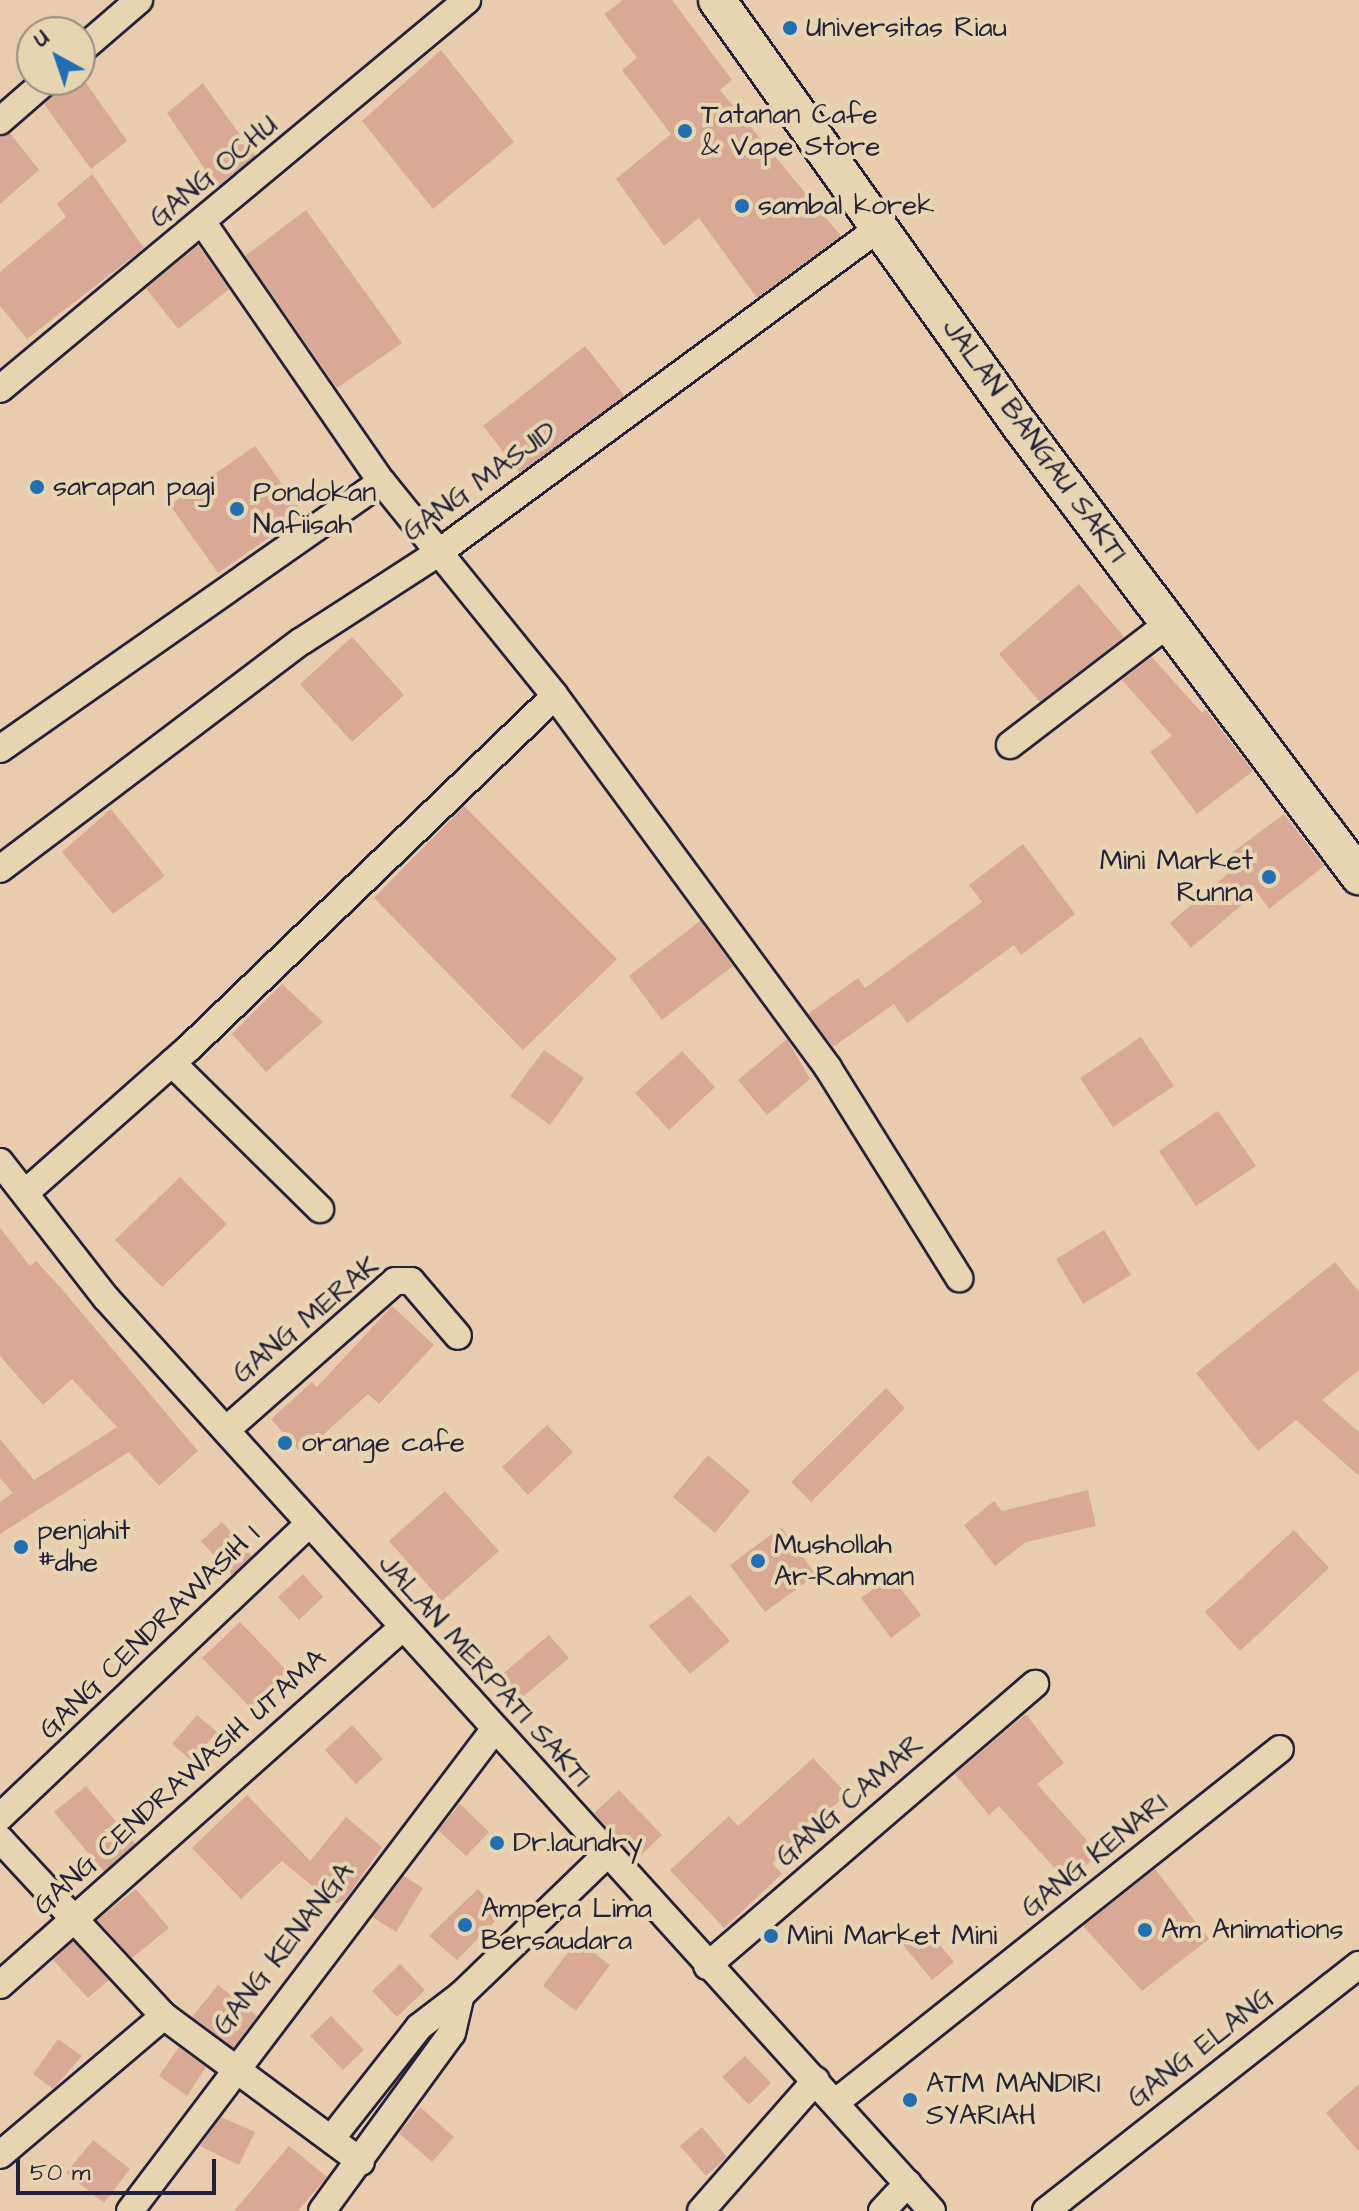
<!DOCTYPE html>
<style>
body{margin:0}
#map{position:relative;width:1359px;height:2211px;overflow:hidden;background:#e9ccad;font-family:"Architects Daughter",sans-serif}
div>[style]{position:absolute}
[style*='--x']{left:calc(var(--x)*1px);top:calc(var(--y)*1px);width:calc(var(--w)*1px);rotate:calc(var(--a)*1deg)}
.building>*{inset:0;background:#d9a996}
.roads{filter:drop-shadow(2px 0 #22223b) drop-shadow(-2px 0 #22223b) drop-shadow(0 2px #22223b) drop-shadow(0 -2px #22223b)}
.street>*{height:26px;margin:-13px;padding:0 13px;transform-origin:13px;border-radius:13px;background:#e7d5b2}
.secondary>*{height:36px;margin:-18px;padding:0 18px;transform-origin:18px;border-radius:18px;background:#e7d5b2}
.dots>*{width:22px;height:22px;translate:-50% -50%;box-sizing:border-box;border:4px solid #e7d5b2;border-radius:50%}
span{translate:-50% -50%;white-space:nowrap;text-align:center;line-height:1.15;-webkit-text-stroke:8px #e7d5b2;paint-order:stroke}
.poi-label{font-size:28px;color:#22223b}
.left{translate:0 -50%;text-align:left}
.right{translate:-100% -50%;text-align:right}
.street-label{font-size:28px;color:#22223b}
.north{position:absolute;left:16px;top:16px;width:80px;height:80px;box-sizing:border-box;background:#e7d5b2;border:2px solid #988d82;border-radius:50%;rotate:320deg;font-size:22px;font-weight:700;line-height:32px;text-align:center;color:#22223b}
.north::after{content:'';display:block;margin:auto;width:28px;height:36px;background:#1f6fb2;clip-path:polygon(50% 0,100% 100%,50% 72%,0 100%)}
.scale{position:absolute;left:16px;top:2159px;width:200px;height:36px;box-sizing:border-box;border:4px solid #22223b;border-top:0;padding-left:10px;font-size:24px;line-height:28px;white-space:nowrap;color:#22223b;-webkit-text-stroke:6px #e7d5b2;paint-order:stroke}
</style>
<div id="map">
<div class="building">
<i style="clip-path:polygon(623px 0,672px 0,732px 80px,720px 90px,841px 236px,757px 298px,699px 218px,664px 246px,616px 179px,671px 134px,622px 70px,637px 58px,604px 14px)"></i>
<i style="clip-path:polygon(441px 50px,514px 142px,433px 209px,362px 121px)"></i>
<i style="clip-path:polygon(63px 80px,84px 80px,127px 141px,91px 169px,44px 104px)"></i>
<i style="clip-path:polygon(203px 83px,255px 156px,217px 187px,167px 113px)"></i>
<i style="clip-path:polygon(10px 133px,39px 170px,0 204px,0 137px)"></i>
<i style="clip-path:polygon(92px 174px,144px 248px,27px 339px,0 306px,0 272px,66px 217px,57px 204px)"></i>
<i style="clip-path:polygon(306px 210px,402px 343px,337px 388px,245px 256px)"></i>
<i style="clip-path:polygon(198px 245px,229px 289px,178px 329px,146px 288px)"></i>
<i style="clip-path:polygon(585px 346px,625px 396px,520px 473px,483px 426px)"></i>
<i style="clip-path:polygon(255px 446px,303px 514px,218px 573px,170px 505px)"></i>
<i style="clip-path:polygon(1079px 584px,1124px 637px,1040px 702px,999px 654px)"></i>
<i style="clip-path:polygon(352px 637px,404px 695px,352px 742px,300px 684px)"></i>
<i style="clip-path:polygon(1152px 657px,1202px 713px,1206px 710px,1253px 771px,1197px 814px,1150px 752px,1172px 736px,1122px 680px)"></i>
<i style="clip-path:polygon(464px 806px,617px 959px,523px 1050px,374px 898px)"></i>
<i style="clip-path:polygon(111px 809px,165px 876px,113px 914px,62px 852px)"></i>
<i style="clip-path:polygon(1284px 814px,1324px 866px,1269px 909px,1257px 892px,1191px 948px,1170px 923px,1237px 866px,1229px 855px)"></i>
<i style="clip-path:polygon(1023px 844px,1075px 914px,1021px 955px,1014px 945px,907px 1023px,894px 1004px,833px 1047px,808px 1014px,858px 978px,865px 988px,982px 902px,969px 885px)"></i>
<i style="clip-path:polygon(700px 921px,733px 966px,662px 1020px,629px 976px)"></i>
<i style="clip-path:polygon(282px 984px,323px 1022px,266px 1072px,232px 1034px)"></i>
<i style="clip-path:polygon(1141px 1037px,1174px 1086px,1113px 1127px,1080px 1078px)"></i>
<i style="clip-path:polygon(787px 1039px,810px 1079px,767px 1115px,738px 1080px)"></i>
<i style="clip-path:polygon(544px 1050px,584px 1078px,550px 1125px,510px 1096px)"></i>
<i style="clip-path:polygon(682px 1051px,715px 1087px,669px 1130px,635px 1093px)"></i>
<i style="clip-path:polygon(1218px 1111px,1256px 1166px,1196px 1206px,1159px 1151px)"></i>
<i style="clip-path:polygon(180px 1177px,227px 1224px,162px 1287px,115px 1240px)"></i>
<i style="clip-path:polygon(0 1228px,30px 1266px,36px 1261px,61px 1288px,198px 1451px,159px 1486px,129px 1452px,0 1534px,0 1502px,13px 1493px,0 1478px,0 1439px,34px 1480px,117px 1427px,72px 1379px,43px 1405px,0 1356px)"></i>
<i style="clip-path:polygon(1104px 1230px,1131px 1275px,1083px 1304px,1056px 1259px)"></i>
<i style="clip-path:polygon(1335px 1262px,1359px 1292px,1359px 1370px,1322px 1400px,1359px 1432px,1359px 1476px,1296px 1420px,1258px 1451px,1196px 1373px)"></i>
<i style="clip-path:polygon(392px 1306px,434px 1345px,379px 1404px,368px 1394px,302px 1454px,271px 1419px,312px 1382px,317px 1387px)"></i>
<i style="clip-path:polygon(886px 1388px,905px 1408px,811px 1502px,791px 1482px)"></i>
<i style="clip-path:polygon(547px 1425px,573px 1452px,528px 1495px,502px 1467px)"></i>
<i style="clip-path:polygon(708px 1455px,750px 1491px,715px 1533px,673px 1497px)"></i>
<i style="clip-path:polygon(1088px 1490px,1096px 1526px,1026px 1542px,995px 1566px,964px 1525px,994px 1501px,1002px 1511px)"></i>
<i style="clip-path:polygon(445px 1491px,499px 1551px,442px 1601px,389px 1541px)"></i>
<i style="clip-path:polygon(222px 1522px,252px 1556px,232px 1575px,201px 1541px)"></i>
<i style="clip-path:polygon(781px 1527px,816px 1575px,765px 1612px,730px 1565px)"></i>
<i style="clip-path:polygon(1294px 1530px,1329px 1568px,1240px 1651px,1205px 1612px)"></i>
<i style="clip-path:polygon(303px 1574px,323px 1597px,299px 1620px,278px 1597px)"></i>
<i style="clip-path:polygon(891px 1576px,921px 1615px,891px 1638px,861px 1598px)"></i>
<i style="clip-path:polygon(690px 1595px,730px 1641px,690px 1674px,649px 1626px)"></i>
<i style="clip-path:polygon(240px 1622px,287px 1671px,250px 1707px,202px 1658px)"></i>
<i style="clip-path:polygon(549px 1635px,569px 1658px,520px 1699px,500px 1676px)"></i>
<i style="clip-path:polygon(1026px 1714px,1064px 1763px,1037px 1784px,1099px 1854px,1067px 1882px,999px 1806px,989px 1815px,955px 1774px)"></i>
<i style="clip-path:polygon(197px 1715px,217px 1732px,192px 1761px,172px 1744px)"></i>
<i style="clip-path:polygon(352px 1725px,383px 1759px,356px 1784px,325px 1750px)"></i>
<i style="clip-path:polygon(813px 1758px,847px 1794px,772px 1863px,782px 1874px,724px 1928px,670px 1870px,729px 1816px,738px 1826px)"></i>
<i style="clip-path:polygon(86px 1786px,135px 1844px,104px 1872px,54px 1812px)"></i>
<i style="clip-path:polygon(619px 1790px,662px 1835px,636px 1860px,594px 1813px)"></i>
<i style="clip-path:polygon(247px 1795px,310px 1861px,346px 1817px,382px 1847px,345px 1900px,334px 1904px,282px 1861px,241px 1899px,192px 1848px)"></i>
<i style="clip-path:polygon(460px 1804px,489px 1832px,466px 1856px,438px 1830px)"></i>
<i style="clip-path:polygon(1155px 1869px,1209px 1939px,1142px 1991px,1083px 1926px)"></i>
<i style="clip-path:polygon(404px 1876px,423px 1888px,396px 1932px,372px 1917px)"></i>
<i style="clip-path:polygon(136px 1889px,169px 1928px,132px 1958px,97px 1920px)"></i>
<i style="clip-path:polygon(478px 1889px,501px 1915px,457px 1960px,429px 1936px)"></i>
<i style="clip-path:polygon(925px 1927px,954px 1962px,932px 1980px,903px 1945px)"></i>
<i style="clip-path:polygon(577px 1940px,610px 1965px,576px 2011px,543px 1986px)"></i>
<i style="clip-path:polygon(73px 1941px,109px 1980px,88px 1998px,53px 1960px)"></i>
<i style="clip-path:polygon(400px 1964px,425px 1990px,397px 2017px,372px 1991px)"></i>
<i style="clip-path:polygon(218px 1985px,257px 2016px,234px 2048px,192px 2017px)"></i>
<i style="clip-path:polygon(331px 2016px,364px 2050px,343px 2070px,310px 2036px)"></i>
<i style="clip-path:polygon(58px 2039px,82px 2056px,53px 2089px,33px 2074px)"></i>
<i style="clip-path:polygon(179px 2047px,206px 2067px,187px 2096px,159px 2076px)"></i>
<i style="clip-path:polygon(745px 2056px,771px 2083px,749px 2105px,722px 2077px)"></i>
<i style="clip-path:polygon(1359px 2084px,1359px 2152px,1326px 2113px)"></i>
<i style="clip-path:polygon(420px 2107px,454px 2137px,432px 2162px,399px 2133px)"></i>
<i style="clip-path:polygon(221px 2117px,255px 2132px,239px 2165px,200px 2146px)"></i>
<i style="clip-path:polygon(702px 2127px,727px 2157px,706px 2176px,680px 2146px)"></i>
<i style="clip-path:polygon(93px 2140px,130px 2169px,104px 2203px,66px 2173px)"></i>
<i style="clip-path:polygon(289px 2146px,327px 2177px,298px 2211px,234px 2211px)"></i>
</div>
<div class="roads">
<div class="street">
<i style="--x:80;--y:51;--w:78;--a:-40.8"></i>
<i style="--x:0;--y:121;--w:62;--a:-41.1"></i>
<i style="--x:203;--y:223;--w:315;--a:55.4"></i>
<i style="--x:382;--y:482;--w:275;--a:51"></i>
<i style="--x:555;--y:696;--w:461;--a:53.7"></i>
<i style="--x:828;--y:1068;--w:248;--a:58"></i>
<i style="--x:0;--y:389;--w:608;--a:-39.79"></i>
<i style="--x:1010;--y:745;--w:200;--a:-37.5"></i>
<i style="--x:0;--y:749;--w:466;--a:-35"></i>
<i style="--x:0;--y:869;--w:378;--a:-37.1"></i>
<i style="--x:302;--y:641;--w:162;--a:-32.9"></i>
<i style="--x:438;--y:553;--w:548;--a:-36.39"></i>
<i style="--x:172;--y:1063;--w:208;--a:44.6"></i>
<i style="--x:0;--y:1162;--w:172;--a:52.1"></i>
<i style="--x:106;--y:1298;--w:1231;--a:47.86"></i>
<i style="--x:25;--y:1193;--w:220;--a:-41.5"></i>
<i style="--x:190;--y:1047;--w:506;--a:-43.88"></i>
<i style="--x:226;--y:1430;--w:225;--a:-41.4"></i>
<i style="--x:395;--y:1281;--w:16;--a:0"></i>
<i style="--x:411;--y:1281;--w:72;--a:49.5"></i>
<i style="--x:0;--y:1817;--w:426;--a:-43.5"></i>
<i style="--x:0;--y:1839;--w:241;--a:47.2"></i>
<i style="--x:164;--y:2016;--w:245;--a:36.5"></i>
<i style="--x:707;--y:1966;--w:433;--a:-40.7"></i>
<i style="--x:0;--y:1985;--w:538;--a:-41.61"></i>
<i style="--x:836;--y:2102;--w:567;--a:-38.49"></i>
<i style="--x:331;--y:2139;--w:142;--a:-51.8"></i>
<i style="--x:419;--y:2027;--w:53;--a:-37.3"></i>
<i style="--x:461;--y:1995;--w:202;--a:-44"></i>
<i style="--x:0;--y:2155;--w:215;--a:-40.3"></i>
<i style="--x:130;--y:2211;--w:603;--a:-52.88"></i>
<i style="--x:322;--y:2211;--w:220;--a:-53.9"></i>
<i style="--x:452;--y:2033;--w:39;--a:-77"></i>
<i style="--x:701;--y:2211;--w:174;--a:-48.7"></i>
<i style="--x:882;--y:2211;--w:38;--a:-47"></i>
<i style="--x:1046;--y:2211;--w:398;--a:-38.2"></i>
</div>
<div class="secondary">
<i style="--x:717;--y:0;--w:521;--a:54.54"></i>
<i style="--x:1019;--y:424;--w:566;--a:53.05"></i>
</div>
</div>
<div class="dots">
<i style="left:790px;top:28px;background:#1f6fb2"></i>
<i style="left:685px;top:131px;background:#1f6fb2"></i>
<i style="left:742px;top:206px;background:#1f6fb2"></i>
<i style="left:37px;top:487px;background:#1f6fb2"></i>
<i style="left:237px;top:509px;background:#1f6fb2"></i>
<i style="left:1269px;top:877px;background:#1f6fb2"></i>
<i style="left:285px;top:1443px;background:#1f6fb2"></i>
<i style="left:21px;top:1547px;background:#1f6fb2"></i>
<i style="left:758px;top:1561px;background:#1f6fb2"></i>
<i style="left:497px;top:1843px;background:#1f6fb2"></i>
<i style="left:465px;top:1925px;background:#1f6fb2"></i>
<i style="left:1145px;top:1930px;background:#1f6fb2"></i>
<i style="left:771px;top:1936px;background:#1f6fb2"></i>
<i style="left:910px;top:2100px;background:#1f6fb2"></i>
</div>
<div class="poi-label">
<span class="left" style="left:806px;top:28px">Universitas Riau</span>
<span class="left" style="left:701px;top:131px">Tatanan Cafe<br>&amp; Vape Store</span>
<span class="left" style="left:758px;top:206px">sambal korek</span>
<span class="left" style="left:53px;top:487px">sarapan pagi</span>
<span class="left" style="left:253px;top:509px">Pondokan<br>Nafiisah</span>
<span class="right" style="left:1253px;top:877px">Mini Market<br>Runna</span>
<span class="left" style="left:301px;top:1443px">orange cafe</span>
<span class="left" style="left:37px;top:1547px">penjahit<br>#dhe</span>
<span class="left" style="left:774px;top:1561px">Mushollah<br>Ar-Rahman</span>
<span class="left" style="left:513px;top:1843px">Dr.laundry</span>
<span class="left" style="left:481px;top:1925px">Ampera Lima<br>Bersaudara</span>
<span class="left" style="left:1161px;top:1930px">Am Animations</span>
<span class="left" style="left:787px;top:1936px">Mini Market Mini</span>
<span class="left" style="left:926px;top:2100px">ATM MANDIRI<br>SYARIAH</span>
</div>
<div class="street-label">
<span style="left:214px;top:172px;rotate:-40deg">GANG OCHU</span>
<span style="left:1034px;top:441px;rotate:54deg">JALAN BANGAU SAKTI</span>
<span style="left:480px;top:482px;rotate:-36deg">GANG MASJID</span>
<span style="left:306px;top:1320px;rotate:-40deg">GANG MERAK</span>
<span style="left:150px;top:1632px;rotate:-44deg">GANG CENDRAWASIH I</span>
<span style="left:484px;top:1671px;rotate:48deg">JALAN MERPATI SAKTI</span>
<span style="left:180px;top:1782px;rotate:-42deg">GANG CENDRAWASIH UTAMA</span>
<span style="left:850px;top:1801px;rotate:-41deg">GANG CAMAR</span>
<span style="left:1095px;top:1856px;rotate:-39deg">GANG KENARI</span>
<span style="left:284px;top:1949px;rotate:-52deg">GANG KENANGA</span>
<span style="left:1201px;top:2048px;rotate:-38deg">GANG ELANG</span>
</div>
<div class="north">U</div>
<div class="scale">50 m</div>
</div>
